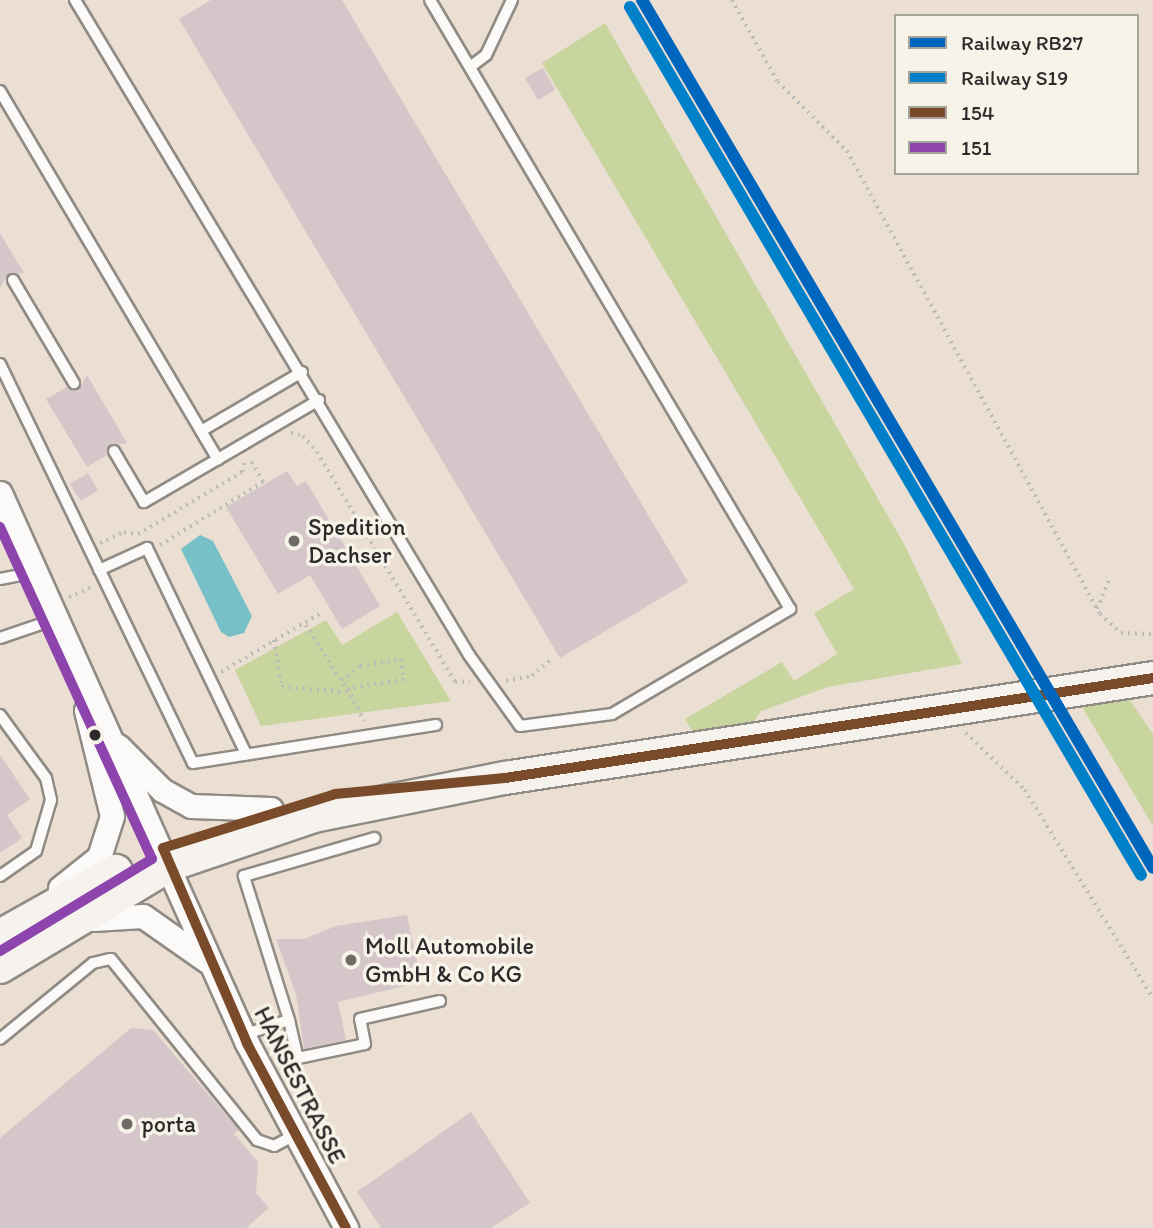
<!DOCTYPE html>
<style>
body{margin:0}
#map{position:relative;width:1153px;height:1228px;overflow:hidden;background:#eadfd2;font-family:Itim,sans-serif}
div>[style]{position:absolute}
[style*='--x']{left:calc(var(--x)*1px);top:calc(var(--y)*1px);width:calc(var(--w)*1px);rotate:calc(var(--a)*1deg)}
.green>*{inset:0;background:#c9d59e}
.water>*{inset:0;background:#78c0c8}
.building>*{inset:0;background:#d5c6c9}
.path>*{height:3.5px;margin-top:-1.75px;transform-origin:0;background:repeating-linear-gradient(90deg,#bdbbb8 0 2px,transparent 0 7px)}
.roads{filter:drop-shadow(2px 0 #908b84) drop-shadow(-2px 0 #908b84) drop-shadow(0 2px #908b84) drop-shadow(0 -2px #908b84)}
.lane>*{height:10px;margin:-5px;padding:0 5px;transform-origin:5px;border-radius:5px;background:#fcfaf8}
.street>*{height:23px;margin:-11.5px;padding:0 11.5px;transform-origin:11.5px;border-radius:11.5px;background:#fcfaf8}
.secondary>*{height:32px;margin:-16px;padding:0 16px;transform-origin:16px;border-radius:16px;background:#f6f2ee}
.bus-1>*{height:10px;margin:-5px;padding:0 5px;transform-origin:5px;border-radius:5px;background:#7a4b2a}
.bus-2>*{height:10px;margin:-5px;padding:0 5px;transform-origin:5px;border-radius:5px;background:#8e44ad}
.rail-1>*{height:12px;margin:-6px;padding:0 6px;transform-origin:6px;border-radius:6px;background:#0065bd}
.rail-2>*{height:12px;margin:-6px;padding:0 6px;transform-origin:6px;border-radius:6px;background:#0080c8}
.dots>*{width:19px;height:19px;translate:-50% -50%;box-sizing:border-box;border:4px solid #f7f3e8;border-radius:50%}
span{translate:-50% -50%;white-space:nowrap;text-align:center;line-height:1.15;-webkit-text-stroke:7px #f7f3e8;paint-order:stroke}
.poi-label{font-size:24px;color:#2b2b2b}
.left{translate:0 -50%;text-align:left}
.street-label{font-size:24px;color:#2b2b2b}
.legend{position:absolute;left:894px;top:14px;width:245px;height:161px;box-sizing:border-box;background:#f7f3e8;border:2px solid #a5a39c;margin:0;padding:9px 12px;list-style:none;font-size:21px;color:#2b2b2b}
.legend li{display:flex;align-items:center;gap:14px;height:35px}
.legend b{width:35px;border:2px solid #a5a39c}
</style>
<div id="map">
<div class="green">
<i style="clip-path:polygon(605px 23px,904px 544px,962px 664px,828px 687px,761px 711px,751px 726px,694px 734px,685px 719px,782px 662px,794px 681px,837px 654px,814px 613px,854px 589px,542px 63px)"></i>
<i style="clip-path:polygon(397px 612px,451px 701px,261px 726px,235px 670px,326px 620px,342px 645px)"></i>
<i style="clip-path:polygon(1129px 699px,1153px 734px,1153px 826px,1081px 705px)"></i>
</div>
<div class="water">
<i style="clip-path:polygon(200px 535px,213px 541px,252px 616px,244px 633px,229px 637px,221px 632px,181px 549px)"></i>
</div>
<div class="building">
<i style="clip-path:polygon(211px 0,342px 0,688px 582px,560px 658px,179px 19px)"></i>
<i style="clip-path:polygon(543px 68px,555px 90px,538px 100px,525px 78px)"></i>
<i style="clip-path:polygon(0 233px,24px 273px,8px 274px,0 288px)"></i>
<i style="clip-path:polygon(87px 375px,127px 443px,109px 445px,107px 455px,87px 467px,46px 399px,67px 387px,79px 389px)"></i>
<i style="clip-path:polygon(287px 471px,297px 486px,306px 481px,380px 606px,342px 629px,310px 575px,278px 594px,226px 507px)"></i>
<i style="clip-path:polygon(88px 473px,98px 490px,81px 501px,70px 484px)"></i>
<i style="clip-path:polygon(0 755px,30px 799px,7px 815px,22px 838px,0 853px)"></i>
<i style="clip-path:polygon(407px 915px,421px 982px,338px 1002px,346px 1040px,304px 1049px,296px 994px,276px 939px,304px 939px,336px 926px)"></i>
<i style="clip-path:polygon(131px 1028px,153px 1030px,239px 1130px,234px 1134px,258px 1162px,256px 1193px,269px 1208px,246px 1228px,0 1228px,0 1138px)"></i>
<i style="clip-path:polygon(471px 1112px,530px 1203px,491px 1228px,381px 1228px,357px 1192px)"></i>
</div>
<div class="path">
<i style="--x:732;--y:0;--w:94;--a:60.7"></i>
<i style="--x:778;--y:82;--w:98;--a:45"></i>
<i style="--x:847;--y:151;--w:528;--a:61.35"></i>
<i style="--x:1100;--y:614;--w:28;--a:42"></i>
<i style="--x:1121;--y:633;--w:32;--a:2"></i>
<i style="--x:291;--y:433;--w:12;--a:14"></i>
<i style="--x:303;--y:436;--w:21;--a:49"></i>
<i style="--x:317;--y:452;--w:268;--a:59"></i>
<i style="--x:455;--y:682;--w:15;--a:-4"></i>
<i style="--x:100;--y:543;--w:26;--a:-25"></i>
<i style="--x:124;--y:532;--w:14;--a:8"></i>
<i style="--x:138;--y:534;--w:121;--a:-30.8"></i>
<i style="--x:242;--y:472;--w:11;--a:-75"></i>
<i style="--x:160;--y:545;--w:121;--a:-31.5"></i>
<i style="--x:263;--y:482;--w:27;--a:-121"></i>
<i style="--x:69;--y:597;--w:24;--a:-24"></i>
<i style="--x:1097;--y:609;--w:35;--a:-68"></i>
<i style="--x:274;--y:640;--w:48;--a:80.3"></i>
<i style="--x:282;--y:687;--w:66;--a:4.3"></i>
<i style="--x:348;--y:692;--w:82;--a:-122.5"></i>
<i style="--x:221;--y:672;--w:114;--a:-30.6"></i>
<i style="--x:341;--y:680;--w:24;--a:-36"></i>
<i style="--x:360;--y:666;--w:42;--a:-9.7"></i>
<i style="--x:401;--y:659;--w:21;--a:82"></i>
<i style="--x:404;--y:680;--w:57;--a:170.9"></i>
<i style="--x:348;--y:689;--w:36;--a:63"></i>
<i style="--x:506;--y:681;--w:26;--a:-11"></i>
<i style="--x:532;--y:676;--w:25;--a:-42"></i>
<i style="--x:966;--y:733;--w:82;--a:44"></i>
<i style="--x:1025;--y:790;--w:244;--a:58.4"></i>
</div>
<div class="roads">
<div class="lane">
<i style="--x:75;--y:0;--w:764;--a:58.97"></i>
<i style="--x:469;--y:655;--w:87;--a:54.3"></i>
<i style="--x:520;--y:726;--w:93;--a:-7.4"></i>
<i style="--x:612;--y:714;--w:207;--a:-30.5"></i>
<i style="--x:790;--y:609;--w:707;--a:-120.59"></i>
<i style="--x:470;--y:67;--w:20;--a:-37"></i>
<i style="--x:486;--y:55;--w:61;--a:-64.7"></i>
<i style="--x:0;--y:91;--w:428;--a:59.4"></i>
<i style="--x:218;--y:459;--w:86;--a:149.8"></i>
<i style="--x:144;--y:502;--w:59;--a:-120.5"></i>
<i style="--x:13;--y:280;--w:120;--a:59.4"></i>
<i style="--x:0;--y:364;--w:443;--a:64.2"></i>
<i style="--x:193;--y:763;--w:246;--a:-8.9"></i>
<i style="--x:201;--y:431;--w:117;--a:-30.3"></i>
<i style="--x:218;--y:459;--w:117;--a:-30.3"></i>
<i style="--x:99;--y:570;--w:53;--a:-24.6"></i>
<i style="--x:147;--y:548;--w:229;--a:64.3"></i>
<i style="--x:0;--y:579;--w:36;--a:-11"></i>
<i style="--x:0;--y:638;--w:59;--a:-18.7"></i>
<i style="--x:0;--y:715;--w:78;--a:53.9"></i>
<i style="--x:46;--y:778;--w:23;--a:77"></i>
<i style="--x:51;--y:800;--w:53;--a:106.4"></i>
<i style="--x:36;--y:851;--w:44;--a:145.2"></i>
<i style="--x:289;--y:1020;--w:39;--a:77"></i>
<i style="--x:298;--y:1058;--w:68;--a:-11.8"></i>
<i style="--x:365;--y:1044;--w:25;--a:-101"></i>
<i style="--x:360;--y:1019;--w:82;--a:-12.7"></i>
<i style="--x:243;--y:1035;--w:48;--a:-18.1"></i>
<i style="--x:289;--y:1020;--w:151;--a:-107.4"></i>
<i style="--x:244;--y:876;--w:136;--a:-16.2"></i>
<i style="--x:0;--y:1039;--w:120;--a:-39.3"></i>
<i style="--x:93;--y:963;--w:18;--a:-13"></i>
<i style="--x:111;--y:959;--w:233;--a:51.1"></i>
<i style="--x:257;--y:1140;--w:18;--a:19"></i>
<i style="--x:274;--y:1146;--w:24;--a:-28"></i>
</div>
<div class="street">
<i style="--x:0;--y:493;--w:603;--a:65.82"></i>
<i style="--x:247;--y:1043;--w:210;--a:61.8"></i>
<i style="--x:118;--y:746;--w:62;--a:45"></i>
<i style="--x:162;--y:790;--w:33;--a:29"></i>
<i style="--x:191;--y:806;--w:80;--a:2.1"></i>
<i style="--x:60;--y:888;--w:50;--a:-38.5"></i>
<i style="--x:99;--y:857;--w:43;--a:-72.4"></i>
<i style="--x:112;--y:816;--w:109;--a:-103.8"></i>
<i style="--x:93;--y:919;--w:50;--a:-3.4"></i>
<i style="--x:143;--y:916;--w:78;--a:35.1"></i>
</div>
<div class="secondary">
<i style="--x:0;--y:936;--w:133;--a:-29.3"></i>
<i style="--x:0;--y:967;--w:198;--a:-31"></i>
<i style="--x:170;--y:865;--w:152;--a:-18.8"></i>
<i style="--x:314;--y:816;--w:195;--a:-11.3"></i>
<i style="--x:505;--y:778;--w:656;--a:-8.77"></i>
</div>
</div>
<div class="bus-1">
<i style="--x:346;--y:1228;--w:210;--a:-118.2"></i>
<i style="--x:247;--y:1043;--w:212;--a:-113.3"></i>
<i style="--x:163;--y:848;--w:180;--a:-17.4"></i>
<i style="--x:335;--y:794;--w:171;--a:-5.4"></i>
<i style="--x:505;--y:778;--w:656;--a:-8.77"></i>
</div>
<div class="bus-2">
<i style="--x:0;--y:527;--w:365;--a:65.4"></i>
<i style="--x:152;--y:859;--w:178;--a:148.8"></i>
</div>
<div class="rail-1">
<i style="--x:642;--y:0;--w:1007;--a:59.51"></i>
</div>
<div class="rail-2">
<i style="--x:630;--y:7;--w:1007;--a:59.51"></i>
</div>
<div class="dots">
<i style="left:294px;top:541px;background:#6e6a65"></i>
<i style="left:95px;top:735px;background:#2b2b2b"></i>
<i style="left:351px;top:960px;background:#6e6a65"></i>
<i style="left:127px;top:1124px;background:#6e6a65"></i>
</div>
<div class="poi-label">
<span class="left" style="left:308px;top:541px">Spedition<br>Dachser</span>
<span class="left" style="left:365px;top:960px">Moll Automobile<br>GmbH &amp; Co KG</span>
<span class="left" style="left:141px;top:1124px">porta</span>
</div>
<div class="street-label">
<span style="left:300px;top:1085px;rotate:63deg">HANSESTRASSE</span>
</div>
<ul class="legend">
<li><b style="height:9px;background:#0065bd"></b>Railway RB27</li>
<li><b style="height:9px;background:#0080c8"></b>Railway S19</li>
<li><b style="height:9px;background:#7a4b2a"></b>154</li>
<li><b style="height:9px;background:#8e44ad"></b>151</li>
</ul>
</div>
